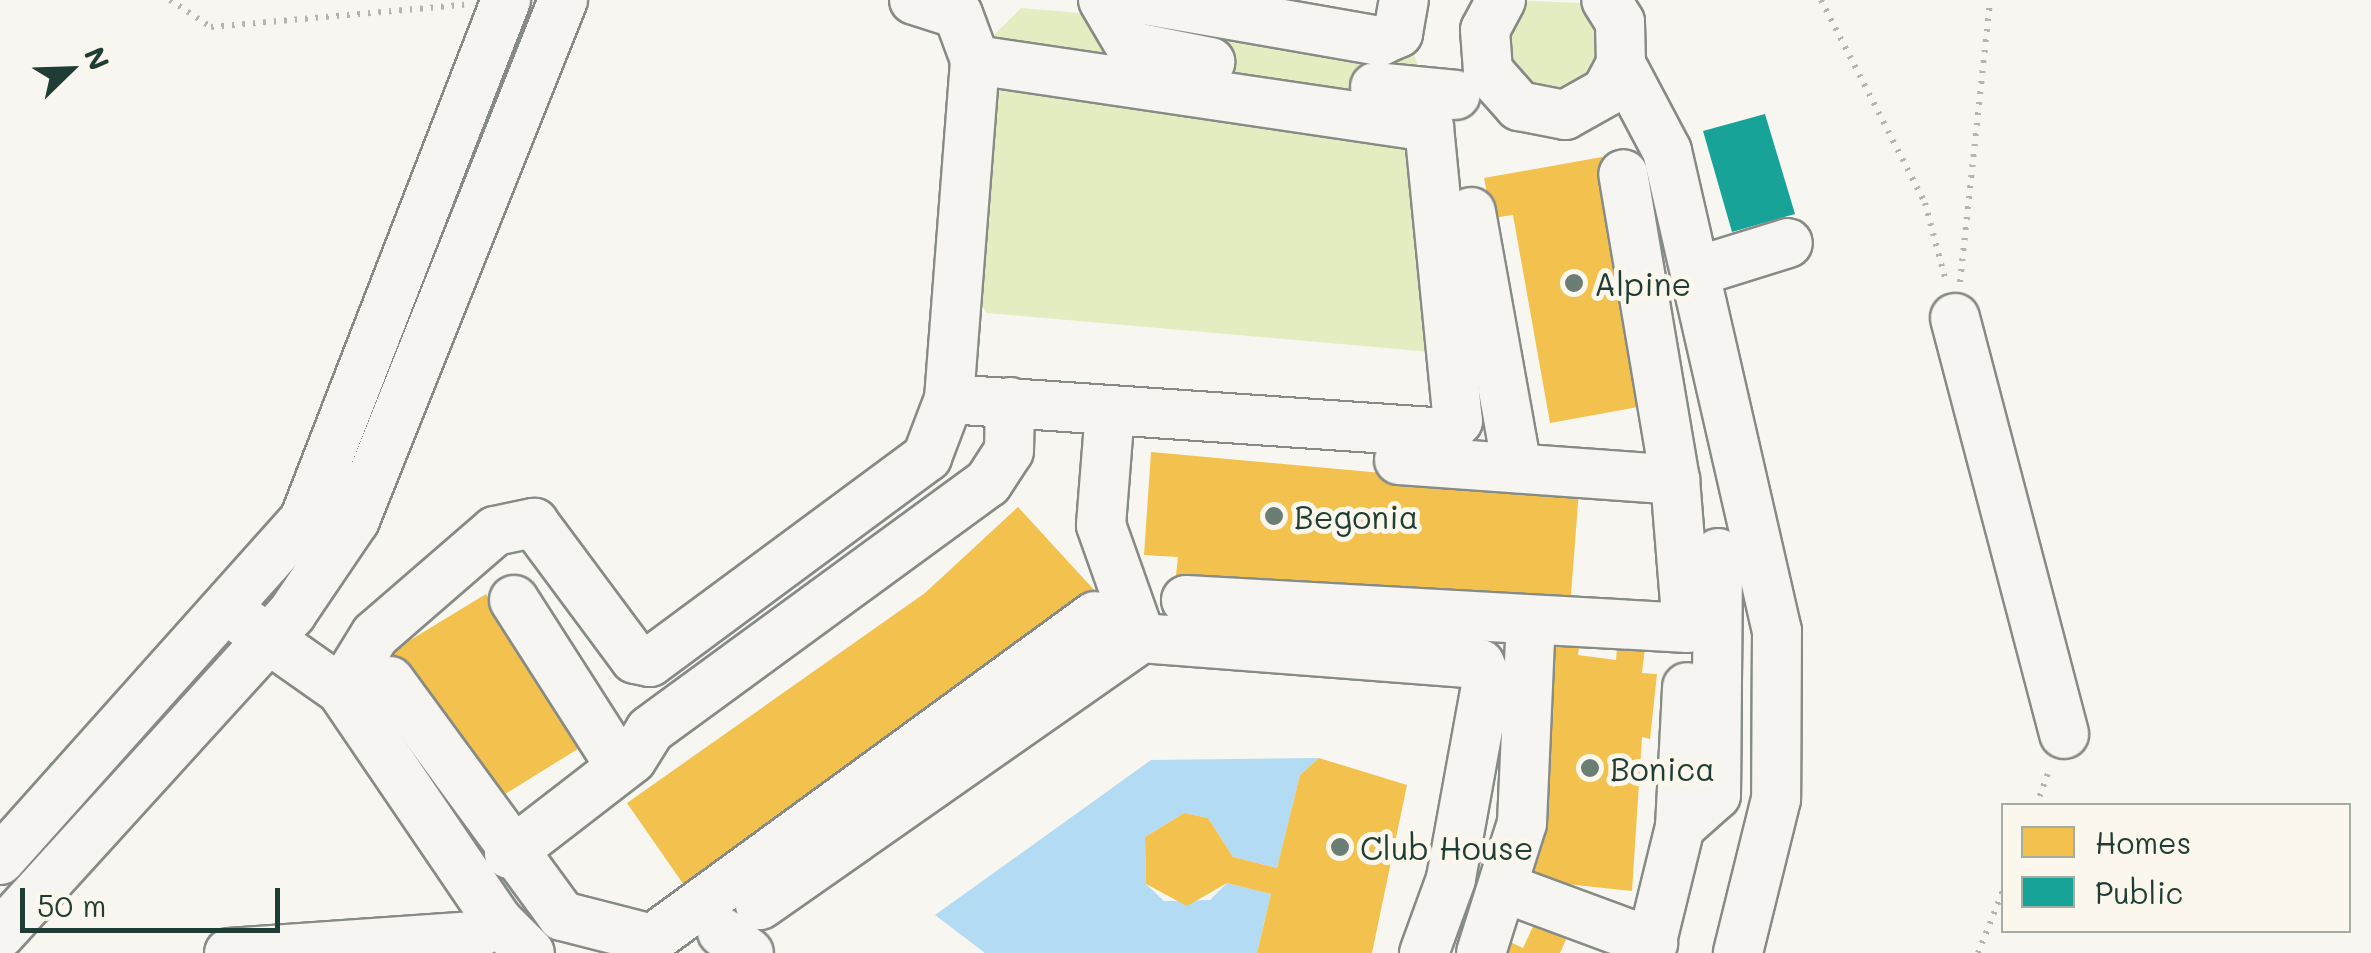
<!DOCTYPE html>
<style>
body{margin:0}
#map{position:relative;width:2371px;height:953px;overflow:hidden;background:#f8f6f0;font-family:Mali,sans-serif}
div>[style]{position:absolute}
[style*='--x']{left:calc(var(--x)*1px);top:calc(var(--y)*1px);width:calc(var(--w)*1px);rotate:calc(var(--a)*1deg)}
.green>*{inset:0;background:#e4edc1}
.water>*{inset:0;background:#b3dcf4}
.homes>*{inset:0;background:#f2c14e}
.public>*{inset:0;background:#17a398}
.path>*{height:6px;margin-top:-3px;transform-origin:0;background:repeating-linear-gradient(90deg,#b2b5b1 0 2.5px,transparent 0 10.5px)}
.roads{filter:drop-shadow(2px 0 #868b86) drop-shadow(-2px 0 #868b86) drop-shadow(0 2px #868b86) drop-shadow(0 -2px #868b86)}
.minor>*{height:48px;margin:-24px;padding:0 24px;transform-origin:24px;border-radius:24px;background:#f6f5f1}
.dots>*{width:28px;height:28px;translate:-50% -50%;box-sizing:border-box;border:5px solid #fbf7ec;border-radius:50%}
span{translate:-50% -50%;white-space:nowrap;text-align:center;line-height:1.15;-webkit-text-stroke:10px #fbf7ec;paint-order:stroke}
.poi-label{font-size:32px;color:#1f3d34}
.left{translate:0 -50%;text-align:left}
.legend{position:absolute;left:2001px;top:803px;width:350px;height:130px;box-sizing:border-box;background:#fbf7ec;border:2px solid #a3ada2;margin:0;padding:12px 18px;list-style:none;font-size:30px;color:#1f3d34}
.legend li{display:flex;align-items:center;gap:20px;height:50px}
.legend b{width:50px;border:2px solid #a3ada2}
.north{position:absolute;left:20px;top:20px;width:100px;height:100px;-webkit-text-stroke:8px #fbf7ec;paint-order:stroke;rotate:67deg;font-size:28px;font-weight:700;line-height:40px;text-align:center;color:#1f3d34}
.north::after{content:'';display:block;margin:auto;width:35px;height:45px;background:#1f3d34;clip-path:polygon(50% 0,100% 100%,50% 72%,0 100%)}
.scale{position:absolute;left:20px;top:888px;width:260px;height:45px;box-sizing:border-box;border:5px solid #1f3d34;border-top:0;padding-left:12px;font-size:30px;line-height:35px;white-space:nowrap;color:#1f3d34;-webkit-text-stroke:8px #fbf7ec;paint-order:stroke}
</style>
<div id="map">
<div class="green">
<i style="clip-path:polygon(1510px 0,1600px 4px,1601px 90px,1515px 100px,1495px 17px)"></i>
<i style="clip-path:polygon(1021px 8px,1389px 39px,1414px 52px,1484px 341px,1465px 355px,987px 313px,975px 297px,994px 35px)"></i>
</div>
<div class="water">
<i style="clip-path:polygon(1319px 758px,1300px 775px,1277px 868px,1233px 857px,1208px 818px,1184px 813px,1145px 837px,1146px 884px,1164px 901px,1210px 900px,1227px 883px,1271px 894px,1257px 953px,985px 953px,935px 915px,1151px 760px)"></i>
</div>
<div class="homes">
<i style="clip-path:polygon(1602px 157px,1651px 379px,1634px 382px,1638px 407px,1550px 423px,1513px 215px,1492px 218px,1484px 178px)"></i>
<i style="clip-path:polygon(1151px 452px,1579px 491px,1570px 607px,1176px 575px,1178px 557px,1144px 555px)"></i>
<i style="clip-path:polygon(1018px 507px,1096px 592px,982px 669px,695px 901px,627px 803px,925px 593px)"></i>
<i style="clip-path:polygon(486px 594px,581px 747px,484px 807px,389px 653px)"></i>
<i style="clip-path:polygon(1556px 628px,1581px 631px,1578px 655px,1616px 660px,1618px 636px,1646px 639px,1642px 673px,1657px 674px,1650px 739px,1642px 737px,1632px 891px,1528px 880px)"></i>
<i style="clip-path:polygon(1319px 758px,1407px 785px,1372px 953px,1257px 953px,1271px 894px,1227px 883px,1187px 906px,1146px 884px,1145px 837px,1184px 813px,1208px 818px,1233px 857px,1277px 868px,1300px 775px)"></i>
<i style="clip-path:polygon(1537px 918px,1569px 933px,1560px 953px,1500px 953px,1506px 940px,1523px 948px)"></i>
</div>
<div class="public">
<i style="clip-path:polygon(1765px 114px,1795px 214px,1732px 232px,1703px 131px)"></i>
</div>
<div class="path">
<i style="--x:170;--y:0;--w:49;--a:33.4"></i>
<i style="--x:211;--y:27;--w:254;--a:-5"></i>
<i style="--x:1821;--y:0;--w:228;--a:62.9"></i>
<i style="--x:1925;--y:203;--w:82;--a:75.1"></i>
<i style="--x:1960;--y:282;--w:284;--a:-83.9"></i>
<i style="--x:2036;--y:806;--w:40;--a:-69.8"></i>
<i style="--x:1978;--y:953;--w:70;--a:-68.2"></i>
</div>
<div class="roads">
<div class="minor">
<i style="--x:914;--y:0;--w:46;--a:17.7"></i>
<i style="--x:958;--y:14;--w:49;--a:69.7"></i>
<i style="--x:975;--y:60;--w:459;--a:8.4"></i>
<i style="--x:1429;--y:127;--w:295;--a:84.4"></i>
<i style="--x:1458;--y:421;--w:16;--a:133"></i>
<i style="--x:1447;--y:433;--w:499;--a:-176.1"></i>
<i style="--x:1103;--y:0;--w:53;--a:59.6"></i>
<i style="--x:1130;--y:46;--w:82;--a:11.3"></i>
<i style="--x:1145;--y:0;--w:239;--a:9.9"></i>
<i style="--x:1380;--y:41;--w:20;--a:-24"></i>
<i style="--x:1398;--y:33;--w:34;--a:-80"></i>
<i style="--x:1501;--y:0;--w:34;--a:118"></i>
<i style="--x:1485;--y:30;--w:41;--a:85.8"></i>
<i style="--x:1488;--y:71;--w:47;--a:48.5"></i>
<i style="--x:1519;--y:106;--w:47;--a:11.1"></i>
<i style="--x:1565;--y:115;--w:47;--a:-29.3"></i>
<i style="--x:1606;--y:92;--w:32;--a:-62"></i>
<i style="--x:1621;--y:64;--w:42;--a:-91.4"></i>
<i style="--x:1620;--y:22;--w:26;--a:-122"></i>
<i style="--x:1621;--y:64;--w:98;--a:62.1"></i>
<i style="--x:1667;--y:151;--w:492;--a:77.1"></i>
<i style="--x:1777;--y:631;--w:168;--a:90.3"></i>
<i style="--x:1776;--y:799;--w:159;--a:103.9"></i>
<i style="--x:1375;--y:87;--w:81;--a:5.6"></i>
<i style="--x:1471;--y:212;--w:260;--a:79.8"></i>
<i style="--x:1698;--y:271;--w:94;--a:-17.3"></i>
<i style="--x:1955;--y:318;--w:430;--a:75.3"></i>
<i style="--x:1399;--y:460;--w:277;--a:4.1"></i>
<i style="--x:514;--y:600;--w:198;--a:57.4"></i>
<i style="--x:1186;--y:600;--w:502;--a:3.2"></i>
<i style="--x:1687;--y:628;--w:148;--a:-94.6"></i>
<i style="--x:1675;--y:480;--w:310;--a:-99.6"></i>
<i style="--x:243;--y:621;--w:120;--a:35.1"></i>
<i style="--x:1141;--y:638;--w:340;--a:4.4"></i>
<i style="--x:1480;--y:664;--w:17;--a:66"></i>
<i style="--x:1487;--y:680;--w:202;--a:100.3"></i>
<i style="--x:1451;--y:879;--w:79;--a:110"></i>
<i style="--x:390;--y:681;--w:291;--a:53.8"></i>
<i style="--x:562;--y:916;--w:93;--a:14.3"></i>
<i style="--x:652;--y:939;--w:548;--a:-36.1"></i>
<i style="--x:1680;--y:827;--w:140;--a:-87.1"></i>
<i style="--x:509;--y:854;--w:155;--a:-37.7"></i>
<i style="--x:632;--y:759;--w:34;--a:-58"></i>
<i style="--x:650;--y:730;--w:419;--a:-36.2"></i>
<i style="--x:988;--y:483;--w:38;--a:-57"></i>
<i style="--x:1009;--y:451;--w:49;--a:-88.8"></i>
<i style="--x:0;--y:860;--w:456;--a:-48.2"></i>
<i style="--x:304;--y:520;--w:558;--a:-68.77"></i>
<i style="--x:1507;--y:889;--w:156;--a:20.3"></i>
<i style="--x:760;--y:905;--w:465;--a:-35"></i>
<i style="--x:1141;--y:638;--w:120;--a:-109.5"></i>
<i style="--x:1101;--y:525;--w:115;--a:-85.5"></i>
<i style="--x:498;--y:921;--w:45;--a:45"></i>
<i style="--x:722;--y:932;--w:34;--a:38"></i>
<i style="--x:0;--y:934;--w:434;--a:-47.7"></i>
<i style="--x:292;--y:613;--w:112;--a:-55.9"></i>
<i style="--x:355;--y:520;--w:560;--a:-68.2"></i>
<i style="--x:229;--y:953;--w:246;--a:-4"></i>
<i style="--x:474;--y:936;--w:28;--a:-32"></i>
<i style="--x:498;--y:921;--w:279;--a:-124.2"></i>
<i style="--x:341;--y:690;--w:65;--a:-58.3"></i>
<i style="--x:375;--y:635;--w:159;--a:-40.9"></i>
<i style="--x:495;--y:531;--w:40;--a:-12"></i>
<i style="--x:534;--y:523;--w:169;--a:53.4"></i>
<i style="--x:635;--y:659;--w:15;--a:11"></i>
<i style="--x:650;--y:662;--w:345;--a:-36.5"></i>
<i style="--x:927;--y:457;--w:62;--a:-69.2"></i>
<i style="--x:949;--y:399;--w:340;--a:-85.6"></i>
<i style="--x:1481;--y:953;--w:136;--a:-72.5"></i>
<i style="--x:1522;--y:823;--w:203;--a:-87.5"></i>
<i style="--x:1649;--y:953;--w:130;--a:-76.2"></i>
<i style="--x:1680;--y:827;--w:48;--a:-41.6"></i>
<i style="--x:1716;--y:795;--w:242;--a:-89.5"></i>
</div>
</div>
<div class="dots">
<i style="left:1574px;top:283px;background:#6b7e76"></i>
<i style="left:1274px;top:516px;background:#6b7e76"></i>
<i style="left:1590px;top:768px;background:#6b7e76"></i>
<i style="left:1340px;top:847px;background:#6b7e76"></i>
</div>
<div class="poi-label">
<span class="left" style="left:1594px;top:283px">Alpine</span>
<span class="left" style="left:1294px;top:516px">Begonia</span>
<span class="left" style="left:1610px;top:768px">Bonica</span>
<span class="left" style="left:1360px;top:847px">Club House</span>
</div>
<ul class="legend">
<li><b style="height:28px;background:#f2c14e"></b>Homes</li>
<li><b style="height:28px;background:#17a398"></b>Public</li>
</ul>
<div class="north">N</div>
<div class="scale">50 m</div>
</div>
